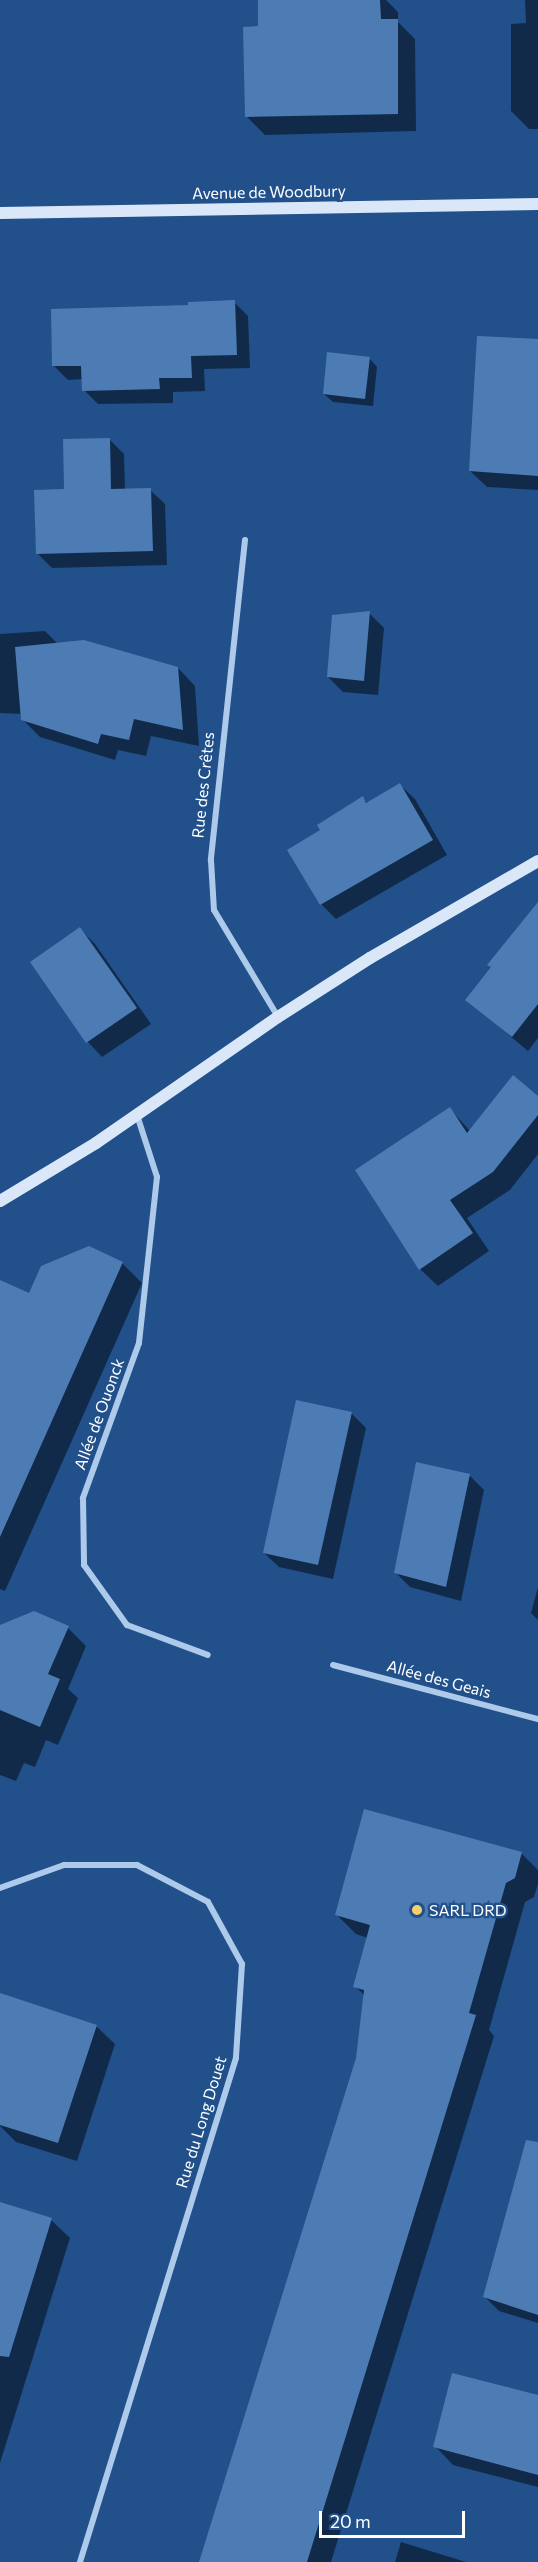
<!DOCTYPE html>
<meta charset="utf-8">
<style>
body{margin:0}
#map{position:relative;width:538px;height:2562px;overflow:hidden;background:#21508b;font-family:Commissioner,sans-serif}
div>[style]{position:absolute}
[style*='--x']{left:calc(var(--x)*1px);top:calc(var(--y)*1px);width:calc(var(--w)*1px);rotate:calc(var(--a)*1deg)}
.shadow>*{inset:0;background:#0007}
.building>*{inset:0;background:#4d7cb4}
.street>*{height:6px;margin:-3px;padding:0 3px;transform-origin:3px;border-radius:3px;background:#adcaeb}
.secondary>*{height:12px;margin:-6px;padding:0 6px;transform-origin:6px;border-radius:6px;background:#d9e7f9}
.dots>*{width:16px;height:16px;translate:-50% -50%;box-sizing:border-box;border:3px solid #21508b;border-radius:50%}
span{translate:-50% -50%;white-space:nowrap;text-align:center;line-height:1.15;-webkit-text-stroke:4.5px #21508b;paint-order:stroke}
.street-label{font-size:16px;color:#fff}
.poi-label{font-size:16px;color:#fff}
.left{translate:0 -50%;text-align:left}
.scale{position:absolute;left:319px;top:2511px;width:146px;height:27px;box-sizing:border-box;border:3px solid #fff;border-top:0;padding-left:8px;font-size:18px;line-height:21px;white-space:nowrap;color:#fff;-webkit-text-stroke:4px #21508b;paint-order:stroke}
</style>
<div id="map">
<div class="shadow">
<i style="clip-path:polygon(259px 0,386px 0,398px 12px,398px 22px,415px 39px,416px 131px,265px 135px,246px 116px,260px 28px)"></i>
<i style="clip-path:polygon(525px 0,538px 0,538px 129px,529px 129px,511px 111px,511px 24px,526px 23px)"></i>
<i style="clip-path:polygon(234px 302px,248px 316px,250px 368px,204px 369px,205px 391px,173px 392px,173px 403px,98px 404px,84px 390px,83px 379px,68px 380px,54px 366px,190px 306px)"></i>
<i style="clip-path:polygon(538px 350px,538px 490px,487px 487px,470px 471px)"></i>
<i style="clip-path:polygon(369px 358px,377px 367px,373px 406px,333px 402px,324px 394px)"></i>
<i style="clip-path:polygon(109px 439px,124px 454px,125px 490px,150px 490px,165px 504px,167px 565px,52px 568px,37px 553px,65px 491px)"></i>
<i style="clip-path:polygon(369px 613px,384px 628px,378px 695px,343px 692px,328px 677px)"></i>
<i style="clip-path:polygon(45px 631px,58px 644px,178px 668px,195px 686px,199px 746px,151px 736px,146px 756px,118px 750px,115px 760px,40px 737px,23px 720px,22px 714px,0 713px,0 634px)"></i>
<i style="clip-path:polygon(400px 785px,415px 799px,447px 855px,336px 919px,321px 904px,322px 831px,363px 798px,368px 804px)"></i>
<i style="clip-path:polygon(538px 910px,538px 1038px,528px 1051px,467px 1000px)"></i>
<i style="clip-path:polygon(80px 929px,95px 944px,151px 1024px,102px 1057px,88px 1042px)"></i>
<i style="clip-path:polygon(538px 1098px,538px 1154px,510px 1190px,467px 1218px,489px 1251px,438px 1286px,420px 1269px,357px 1171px,450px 1109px,471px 1132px)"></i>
<i style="clip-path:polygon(122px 1263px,142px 1283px,5px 1591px,0 1589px,0 1281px,30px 1295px)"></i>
<i style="clip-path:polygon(351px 1413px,366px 1428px,333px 1579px,279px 1567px,264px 1553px)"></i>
<i style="clip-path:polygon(469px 1475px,484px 1490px,461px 1601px,410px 1587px,395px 1572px)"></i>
<i style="clip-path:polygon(538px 1587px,538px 1620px,531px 1613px)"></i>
<i style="clip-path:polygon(0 1627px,68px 1628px,86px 1646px,68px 1689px,78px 1698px,58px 1745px,46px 1740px,35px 1767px,24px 1763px,16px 1781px,0 1775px)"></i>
<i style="clip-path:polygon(365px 1811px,522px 1854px,538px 1870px,538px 1884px,534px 1897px,525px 1902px,489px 2030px,494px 2036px,331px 2562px,200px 2562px,357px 2058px,365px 1996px,355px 1986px,368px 1938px,356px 1934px,337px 1915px)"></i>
<i style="clip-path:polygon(0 1995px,96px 2026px,115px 2044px,77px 2161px,16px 2142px,0 2126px)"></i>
<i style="clip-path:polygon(538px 2177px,538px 2323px,499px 2311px,484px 2296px)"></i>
<i style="clip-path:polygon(0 2204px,51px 2220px,70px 2238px,0 2463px)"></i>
<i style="clip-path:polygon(538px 2397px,538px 2487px,453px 2465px,435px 2446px)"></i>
<i style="clip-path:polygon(401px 2542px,466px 2562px,395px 2562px)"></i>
</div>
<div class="building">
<i style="clip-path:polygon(258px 0,380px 0,381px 19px,398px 19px,398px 114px,245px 117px,243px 27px,258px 26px)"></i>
<i style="clip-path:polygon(235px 300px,237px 355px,191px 356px,192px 378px,159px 378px,160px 389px,82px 391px,81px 366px,52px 366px,51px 309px,188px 305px,188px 302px)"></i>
<i style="clip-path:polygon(477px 336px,538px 339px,538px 476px,469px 471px)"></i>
<i style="clip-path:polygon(327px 352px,370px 357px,365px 399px,323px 394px)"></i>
<i style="clip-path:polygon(110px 438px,111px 489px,151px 488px,153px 551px,36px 554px,34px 490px,64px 489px,63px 439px)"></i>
<i style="clip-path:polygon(370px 611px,364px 681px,327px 677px,332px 615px)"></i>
<i style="clip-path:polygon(84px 640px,178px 667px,183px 730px,134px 719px,129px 740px,101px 734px,98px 744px,21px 720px,15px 647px)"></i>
<i style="clip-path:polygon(400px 783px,433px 840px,320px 905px,287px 850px,320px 830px,317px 825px,363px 796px,366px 803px)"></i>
<i style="clip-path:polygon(538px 902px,538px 1004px,512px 1037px,465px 1000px,491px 967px,487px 965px)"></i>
<i style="clip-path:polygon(80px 927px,137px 1008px,86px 1043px,30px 962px)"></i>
<i style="clip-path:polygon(513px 1075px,538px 1096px,538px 1115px,493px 1172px,450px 1200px,473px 1233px,419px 1270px,355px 1170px,450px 1107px,467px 1133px)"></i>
<i style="clip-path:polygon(89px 1246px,123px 1262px,0 1537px,0 1280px,29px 1293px,41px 1266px)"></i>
<i style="clip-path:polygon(296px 1400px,352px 1412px,318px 1565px,263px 1553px)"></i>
<i style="clip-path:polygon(416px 1462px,470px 1474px,446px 1587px,394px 1573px)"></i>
<i style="clip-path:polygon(34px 1611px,69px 1626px,48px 1674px,60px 1679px,40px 1727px,0 1710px,0 1625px)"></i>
<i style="clip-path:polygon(364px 1809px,522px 1852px,515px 1878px,506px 1883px,469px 2013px,476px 2015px,307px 2562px,199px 2562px,356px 2058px,364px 1990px,353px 1987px,370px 1925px,335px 1915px)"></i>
<i style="clip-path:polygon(0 1993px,97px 2025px,58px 2143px,0 2125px)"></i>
<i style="clip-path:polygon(526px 2140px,538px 2142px,538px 2315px,483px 2297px)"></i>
<i style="clip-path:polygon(0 2202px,52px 2218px,9px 2357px,0 2356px)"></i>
<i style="clip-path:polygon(452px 2373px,538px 2395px,538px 2475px,433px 2447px)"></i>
</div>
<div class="street">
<i style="--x:245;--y:540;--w:322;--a:96.1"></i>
<i style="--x:211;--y:860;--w:50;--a:86.6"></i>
<i style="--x:214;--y:910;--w:125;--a:59.1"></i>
<i style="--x:137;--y:1115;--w:65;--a:72.1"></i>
<i style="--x:157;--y:1177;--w:167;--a:96.2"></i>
<i style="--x:139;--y:1343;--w:165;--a:109.9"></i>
<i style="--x:83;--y:1498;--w:67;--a:89.1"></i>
<i style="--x:84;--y:1565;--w:74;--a:54.4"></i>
<i style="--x:127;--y:1625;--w:86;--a:20.3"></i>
<i style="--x:333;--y:1665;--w:212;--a:14.8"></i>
<i style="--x:0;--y:1888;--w:68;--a:-19.8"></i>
<i style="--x:64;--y:1865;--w:73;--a:0"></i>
<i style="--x:137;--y:1865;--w:80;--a:27.5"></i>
<i style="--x:208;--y:1902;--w:71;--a:61.3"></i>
<i style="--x:242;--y:1964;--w:94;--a:93.7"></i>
<i style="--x:236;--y:2058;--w:528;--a:107.2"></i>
</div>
<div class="secondary">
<i style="--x:0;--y:213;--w:538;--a:-0.96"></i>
<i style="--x:0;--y:1201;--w:112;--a:-31.1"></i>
<i style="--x:96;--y:1143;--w:221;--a:-34.7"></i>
<i style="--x:278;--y:1017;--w:109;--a:-32.7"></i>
<i style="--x:370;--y:958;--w:194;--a:-30"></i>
</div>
<div class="dots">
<i style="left:417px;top:1910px;background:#f8cf6f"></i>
</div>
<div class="street-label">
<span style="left:269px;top:192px;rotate:-1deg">Avenue de Woodbury</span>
<span style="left:203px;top:785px;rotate:-84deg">Rue des Crêtes</span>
<span style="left:99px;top:1414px;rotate:-70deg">Allée de Ouonck</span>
<span style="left:439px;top:1679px;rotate:15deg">Allée des Geais</span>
<span style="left:201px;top:2122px;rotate:-73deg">Rue du Long Douet</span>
</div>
<div class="poi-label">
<span class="left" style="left:429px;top:1910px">SARL DRD</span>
</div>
<div class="scale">20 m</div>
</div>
